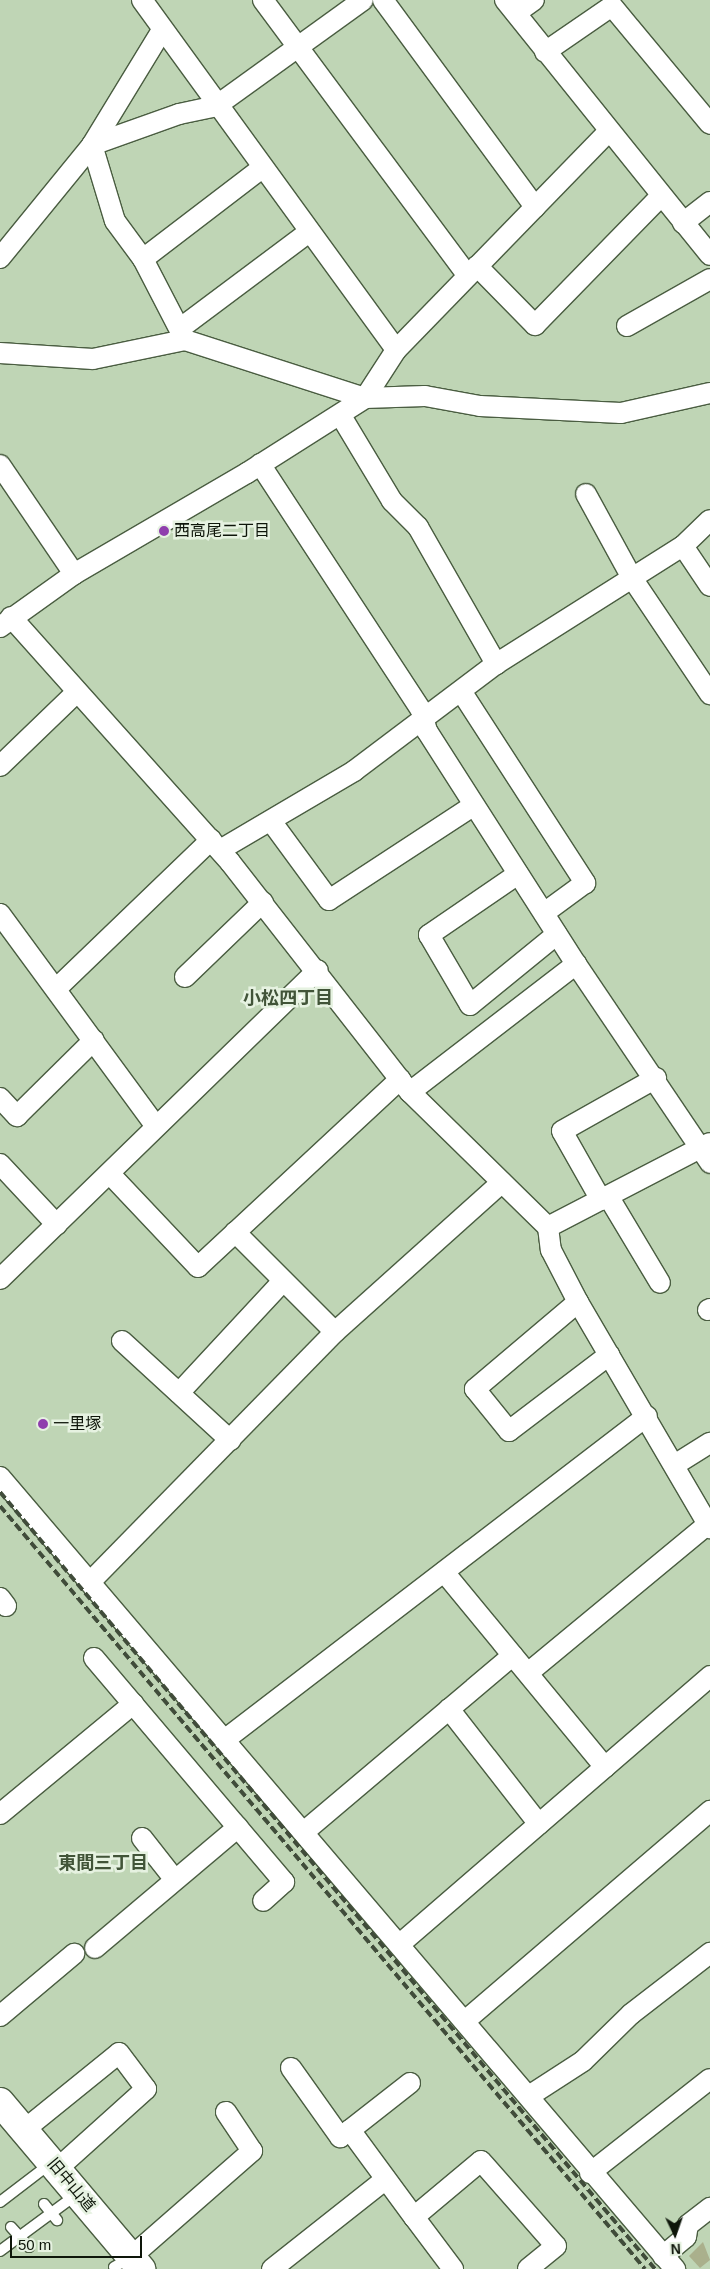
<!DOCTYPE html>
<meta charset="utf-8">
<style>
body{margin:0}
#map{position:relative;width:710px;height:2269px;overflow:hidden;background:#bfd5b5;font-family:Helvetica,"Noto Sans JP",sans-serif}
div>[style]{position:absolute}
[style*='--x']{left:calc(var(--x)*1px);top:calc(var(--y)*1px);width:calc(var(--w)*1px);rotate:calc(var(--a)*1deg)}
.building>*{inset:0;background:#aab08c}
.roads{filter:drop-shadow(1px 0 #4a5d41) drop-shadow(-1px 0 #4a5d41) drop-shadow(0 1px #4a5d41) drop-shadow(0 -1px #4a5d41)}
.lane>*{height:10px;margin:-5px;padding:0 5px;transform-origin:5px;border-radius:5px;background:#fff}
.street>*{height:20px;margin:-10px;padding:0 10px;transform-origin:10px;border-radius:10px;background:#fff}
.secondary>*{height:28px;margin:-14px;padding:0 14px;transform-origin:14px;border-radius:14px;background:#fff}
.rail>*{height:4px;margin-top:-2px;transform-origin:0;background:repeating-linear-gradient(90deg,#404c3a 0 8px,transparent 0 12px)}
.dots>*{width:14px;height:14px;translate:-50% -50%;box-sizing:border-box;border:2px solid #e6f2e1;border-radius:50%}
span{translate:-50% -50%;white-space:nowrap;text-align:center;line-height:1.15;-webkit-text-stroke:5px #e6f2e1;paint-order:stroke}
.poi-label{font-size:16px;color:#0e160a}
.left{translate:0 -50%;text-align:left}
.street-label{font-size:16px;color:#0e160a}
.neighbourhood-label{font-size:18px;color:#415438;font-weight:700}
.north{position:absolute;left:650px;top:2209px;width:50px;height:50px;-webkit-text-stroke:4px #e6f2e1;paint-order:stroke;rotate:177deg;font-size:14px;font-weight:700;line-height:20px;text-align:center;color:#0e160a}
.north::after{content:'';display:block;margin:auto;width:18px;height:22px;background:#0e160a;clip-path:polygon(50% 0,100% 100%,50% 72%,0 100%)}
.scale{position:absolute;left:10px;top:2236px;width:132px;height:22px;box-sizing:border-box;border:2px solid #0e160a;border-top:0;padding-left:6px;font-size:15px;line-height:18px;white-space:nowrap;color:#0e160a;-webkit-text-stroke:4px #e6f2e1;paint-order:stroke}
</style>
<div id="map">
<div class="building">
<i style="clip-path:polygon(703px 2242px,710px 2260px,700px 2268px,689px 2256px)"></i>
</div>
<div class="roads">
<div class="lane">
<i style="--x:0;--y:2202;--w:64;--a:-37.4"></i>
<i style="--x:44;--y:2204;--w:21;--a:51"></i>
<i style="--x:11;--y:2227;--w:27;--a:48"></i>
<i style="--x:0;--y:2251;--w:96;--a:-36.5"></i>
<i style="--x:114;--y:2267;--w:18;--a:-29"></i>
</div>
<div class="street">
<i style="--x:142;--y:0;--w:432;--a:54"></i>
<i style="--x:263;--y:0;--w:342;--a:53.4"></i>
<i style="--x:383;--y:0;--w:257;--a:53.7"></i>
<i style="--x:505;--y:0;--w:327;--a:51.2"></i>
<i style="--x:516;--y:13;--w:22;--a:-36"></i>
<i style="--x:545;--y:52;--w:81;--a:-34.5"></i>
<i style="--x:612;--y:6;--w:153;--a:50.3"></i>
<i style="--x:92;--y:145;--w:79;--a:73.2"></i>
<i style="--x:115;--y:221;--w:47;--a:53.6"></i>
<i style="--x:143;--y:259;--w:91;--a:62.6"></i>
<i style="--x:185;--y:340;--w:189;--a:17.9"></i>
<i style="--x:365;--y:398;--w:60;--a:-1.9"></i>
<i style="--x:425;--y:396;--w:56;--a:10.3"></i>
<i style="--x:480;--y:406;--w:141;--a:2.8"></i>
<i style="--x:621;--y:413;--w:91;--a:-12.7"></i>
<i style="--x:92;--y:145;--w:92;--a:-19.6"></i>
<i style="--x:179;--y:114;--w:38;--a:-12"></i>
<i style="--x:216;--y:106;--w:181;--a:-35.8"></i>
<i style="--x:683;--y:223;--w:34;--a:-38"></i>
<i style="--x:0;--y:258;--w:146;--a:-50.8"></i>
<i style="--x:92;--y:145;--w:132;--a:-58.6"></i>
<i style="--x:143;--y:259;--w:150;--a:-37.4"></i>
<i style="--x:477;--y:266;--w:83;--a:45.5"></i>
<i style="--x:535;--y:325;--w:180;--a:-45.7"></i>
<i style="--x:627;--y:326;--w:95;--a:-29.5"></i>
<i style="--x:182;--y:327;--w:159;--a:-36.8"></i>
<i style="--x:0;--y:353;--w:93;--a:3.7"></i>
<i style="--x:93;--y:359;--w:94;--a:-11.7"></i>
<i style="--x:341;--y:416;--w:99;--a:59"></i>
<i style="--x:392;--y:501;--w:37;--a:45"></i>
<i style="--x:418;--y:527;--w:158;--a:60.3"></i>
<i style="--x:260;--y:464;--w:294;--a:56.8"></i>
<i style="--x:421;--y:710;--w:22;--a:74"></i>
<i style="--x:427;--y:731;--w:277;--a:57.4"></i>
<i style="--x:576;--y:964;--w:240;--a:56"></i>
<i style="--x:0;--y:465;--w:132;--a:55.8"></i>
<i style="--x:586;--y:494;--w:96;--a:61.3"></i>
<i style="--x:632;--y:578;--w:140;--a:56.1"></i>
<i style="--x:683;--y:546;--w:48;--a:56"></i>
<i style="--x:11;--y:617;--w:329;--a:48.2"></i>
<i style="--x:230;--y:862;--w:292;--a:52"></i>
<i style="--x:410;--y:1092;--w:193;--a:44.4"></i>
<i style="--x:0;--y:627;--w:91;--a:-35.6"></i>
<i style="--x:74;--y:574;--w:200;--a:-30.3"></i>
<i style="--x:247;--y:473;--w:140;--a:-32.4"></i>
<i style="--x:365;--y:398;--w:57;--a:-57.1"></i>
<i style="--x:396;--y:350;--w:304;--a:-45.8"></i>
<i style="--x:461;--y:691;--w:229;--a:57.1"></i>
<i style="--x:585;--y:883;--w:51;--a:143.8"></i>
<i style="--x:0;--y:766;--w:107;--a:-43.9"></i>
<i style="--x:271;--y:821;--w:98;--a:53.7"></i>
<i style="--x:329;--y:900;--w:173;--a:-33.2"></i>
<i style="--x:220;--y:850;--w:156;--a:-30.5"></i>
<i style="--x:354;--y:771;--w:178;--a:-37"></i>
<i style="--x:496;--y:664;--w:221;--a:-32.3"></i>
<i style="--x:683;--y:546;--w:37;--a:-44"></i>
<i style="--x:518;--y:874;--w:108;--a:145.6"></i>
<i style="--x:429;--y:935;--w:81;--a:59.6"></i>
<i style="--x:470;--y:1005;--w:112;--a:-39.2"></i>
<i style="--x:0;--y:914;--w:263;--a:53.7"></i>
<i style="--x:185;--y:977;--w:108;--a:-43.9"></i>
<i style="--x:57;--y:988;--w:214;--a:-43.9"></i>
<i style="--x:410;--y:1092;--w:210;--a:-37.6"></i>
<i style="--x:0;--y:1098;--w:25;--a:47"></i>
<i style="--x:17;--y:1116;--w:108;--a:-44.6"></i>
<i style="--x:0;--y:1164;--w:83;--a:46.9"></i>
<i style="--x:110;--y:1174;--w:128;--a:46.6"></i>
<i style="--x:198;--y:1267;--w:276;--a:-42.9"></i>
<i style="--x:608;--y:1196;--w:101;--a:59.1"></i>
<i style="--x:601;--y:1200;--w:79;--a:-119.5"></i>
<i style="--x:562;--y:1131;--w:108;--a:-29.4"></i>
<i style="--x:548;--y:1227;--w:23;--a:83"></i>
<i style="--x:551;--y:1250;--w:59;--a:62.6"></i>
<i style="--x:578;--y:1302;--w:262;--a:59.7"></i>
<i style="--x:548;--y:1227;--w:182;--a:-27.4"></i>
<i style="--x:235;--y:1232;--w:141;--a:45"></i>
<i style="--x:0;--y:1279;--w:443;--a:-44.2"></i>
<i style="--x:578;--y:1302;--w:135;--a:139.8"></i>
<i style="--x:475;--y:1389;--w:54;--a:51"></i>
<i style="--x:509;--y:1431;--w:126;--a:-37.2"></i>
<i style="--x:708;--y:1310;--w:2;--a:-27"></i>
<i style="--x:122;--y:1341;--w:147;--a:42.5"></i>
<i style="--x:179;--y:1393;--w:153;--a:-47.1"></i>
<i style="--x:676;--y:1464;--w:40;--a:-32"></i>
<i style="--x:0;--y:1477;--w:1041;--a:49.56"></i>
<i style="--x:444;--y:1572;--w:253;--a:50.5"></i>
<i style="--x:91;--y:1581;--w:349;--a:-45.6"></i>
<i style="--x:335;--y:1332;--w:224;--a:-41.9"></i>
<i style="--x:0;--y:1598;--w:10;--a:53"></i>
<i style="--x:94;--y:1658;--w:294;--a:49.7"></i>
<i style="--x:284;--y:1882;--w:28;--a:138"></i>
<i style="--x:528;--y:1673;--w:234;--a:-39.6"></i>
<i style="--x:449;--y:1709;--w:146;--a:52"></i>
<i style="--x:227;--y:1738;--w:529;--a:-37.48"></i>
<i style="--x:0;--y:1814;--w:173;--a:-39.6"></i>
<i style="--x:305;--y:1831;--w:272;--a:-40.2"></i>
<i style="--x:142;--y:1838;--w:53;--a:51.8"></i>
<i style="--x:400;--y:1944;--w:410;--a:-40.8"></i>
<i style="--x:95;--y:1948;--w:187;--a:-40.2"></i>
<i style="--x:0;--y:2016;--w:97;--a:-40"></i>
<i style="--x:465;--y:2021;--w:323;--a:-40.6"></i>
<i style="--x:291;--y:2068;--w:85;--a:54.6"></i>
<i style="--x:340;--y:2137;--w:12;--a:-35"></i>
<i style="--x:410;--y:2083;--w:76;--a:141.9"></i>
<i style="--x:350;--y:2130;--w:108;--a:53.7"></i>
<i style="--x:414;--y:2217;--w:87;--a:-39.9"></i>
<i style="--x:481;--y:2161;--w:113;--a:48.6"></i>
<i style="--x:556;--y:2246;--w:36;--a:141"></i>
<i style="--x:529;--y:2096;--w:64;--a:-32.9"></i>
<i style="--x:583;--y:2061;--w:67;--a:-44.4"></i>
<i style="--x:631;--y:2014;--w:100;--a:-37.7"></i>
<i style="--x:24;--y:2130;--w:122;--a:-39"></i>
<i style="--x:119;--y:2053;--w:45;--a:53.1"></i>
<i style="--x:146;--y:2089;--w:120;--a:138"></i>
<i style="--x:590;--y:2173;--w:152;--a:-38.1"></i>
<i style="--x:414;--y:2217;--w:65;--a:53.1"></i>
<i style="--x:663;--y:2256;--w:30;--a:-40"></i>
<i style="--x:686;--y:2237;--w:12;--a:-81"></i>
<i style="--x:688;--y:2225;--w:28;--a:-38"></i>
<i style="--x:131;--y:2257;--w:161;--a:-41.2"></i>
<i style="--x:252;--y:2151;--w:47;--a:-123.7"></i>
<i style="--x:272;--y:2269;--w:145;--a:-38.3"></i>
</div>
<div class="secondary">
<i style="--x:0;--y:2102;--w:219;--a:49.8"></i>
</div>
</div>
<div class="rail">
<i style="--x:0;--y:1492;--w:1016;--a:49.87"></i>
<i style="--x:0;--y:1506;--w:999;--a:49.79"></i>
</div>
<div class="dots">
<i style="left:164px;top:531px;background:#8f3ead"></i>
<i style="left:43px;top:1424px;background:#8f3ead"></i>
</div>
<div class="poi-label">
<span class="left" style="left:174px;top:531px">西高尾二丁目</span>
<span class="left" style="left:53px;top:1424px">一里塚</span>
</div>
<div class="street-label">
<span style="left:71px;top:2185px;rotate:50deg">旧中山道</span>
</div>
<div class="neighbourhood-label">
<span style="left:288px;top:998px">小松四丁目</span>
<span style="left:103px;top:1863px">東間三丁目</span>
</div>
<div class="north">N</div>
<div class="scale">50 m</div>
</div>
